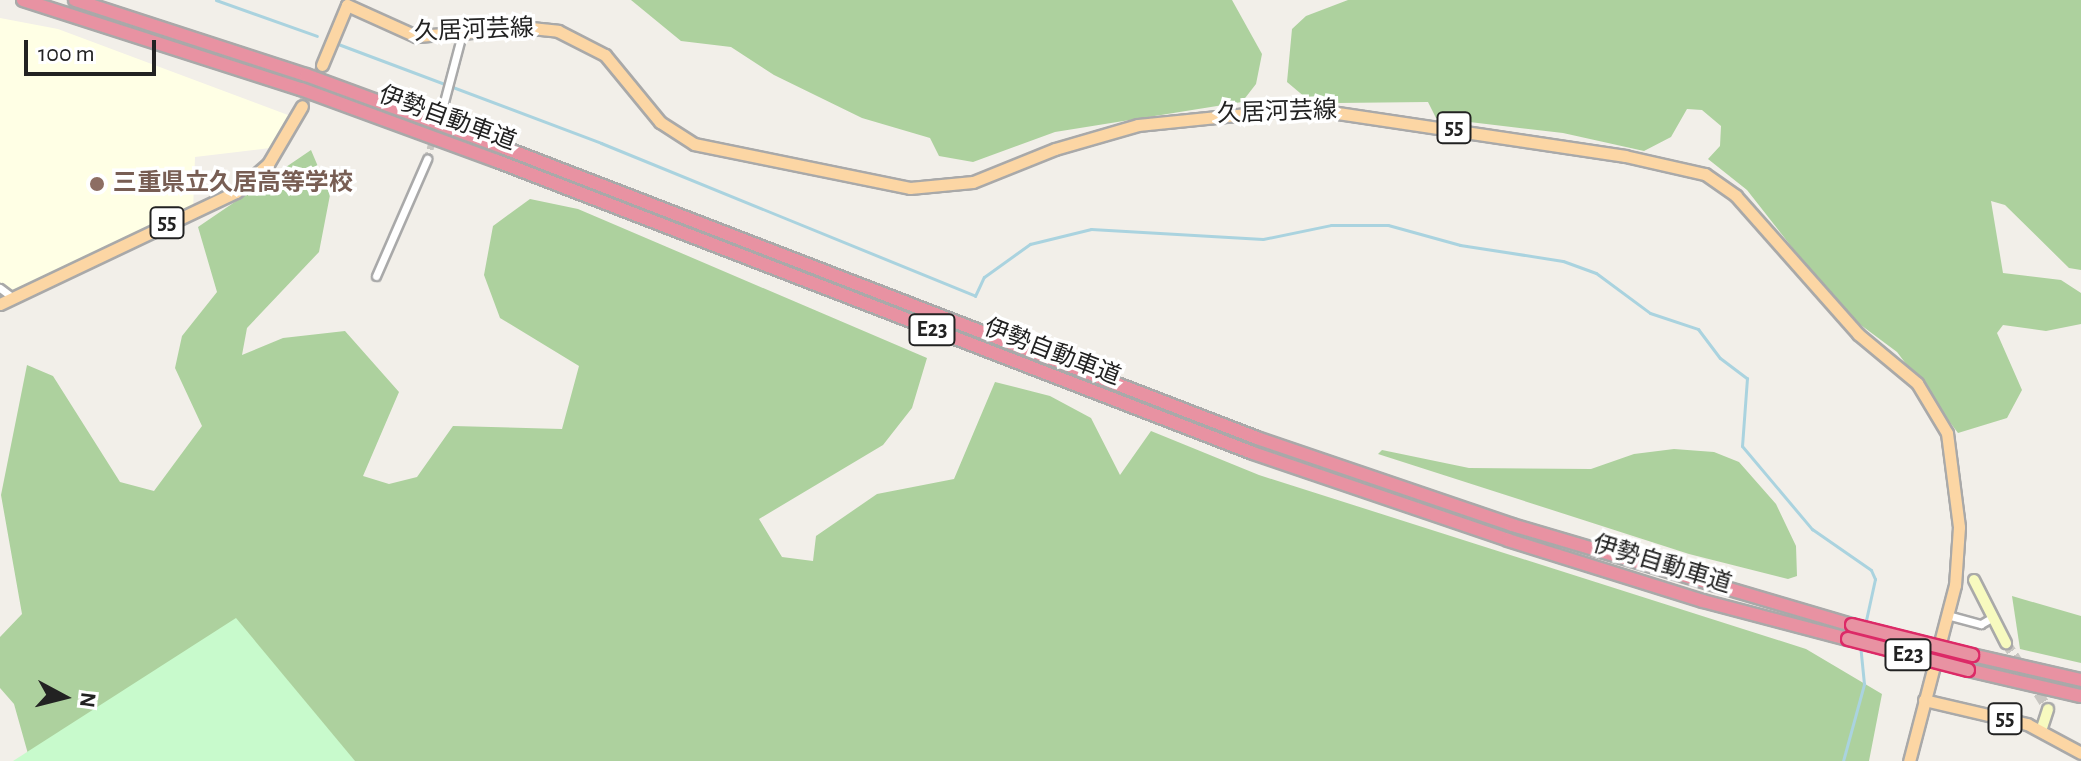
<!DOCTYPE html>
<meta charset="utf-8">
<style>
body{margin:0}
#map{position:relative;width:2081px;height:761px;overflow:hidden;background:#f2efe9;font-family:"Alegreya Sans","Noto Sans JP",sans-serif}
div>[style]{position:absolute}
[style*='--x']{left:calc(var(--x)*1px);top:calc(var(--y)*1px);width:calc(var(--w)*1px);rotate:calc(var(--a)*1deg)}
.education>*{inset:0;background:#ffffe5}
.forest>*{inset:0;background:#add19e}
.park>*{inset:0;background:#c8facc}
.stream>*{height:3px;margin:-1.5px;padding:0 1.5px;transform-origin:1.5px;border-radius:1.5px;background:#aad3df}
.street-tunnel>*{height:7px;margin-top:-3.5px;transform-origin:0;background:repeating-linear-gradient(90deg,#c8c6c1 0 7px,transparent 0 10.5px)}
.secondary-tunnel>*{height:10px;margin-top:-5px;transform-origin:0;background:repeating-linear-gradient(90deg,#c8c6c1 0 10px,transparent 0 15px)}
.primary-tunnel>*{height:11px;margin-top:-5.5px;transform-origin:0;background:repeating-linear-gradient(90deg,#c8c6c1 0 11px,transparent 0 16.5px)}
.roads{filter:drop-shadow(2px 0 #a9a9a9) drop-shadow(-2px 0 #a9a9a9) drop-shadow(0 2px #a9a9a9) drop-shadow(0 -2px #a9a9a9)}
.street>*{height:7px;margin:-3.5px;padding:0 3.5px;transform-origin:3.5px;border-radius:3.5px;background:#fff}
.secondary>*{height:10px;margin:-5px;padding:0 5px;transform-origin:5px;border-radius:5px;background:#f7fabf}
.primary>*{height:11px;margin:-5.5px;padding:0 5.5px;transform-origin:5.5px;border-radius:5.5px;background:#fcd6a4}
.highway>*{height:12px;margin:-6px;padding:0 6px;transform-origin:6px;border-radius:6px;background:#e892a2}
.bridges{filter:drop-shadow(2px 0 #dc2a67) drop-shadow(-2px 0 #dc2a67) drop-shadow(0 2px #dc2a67) drop-shadow(0 -2px #dc2a67)}
.highway-bridge>*{height:12px;margin:-6px;padding:0 6px;transform-origin:6px;border-radius:6px;background:#e892a2}
.dots>*{width:22px;height:22px;translate:-50% -50%;box-sizing:border-box;border:4px solid #fff;border-radius:50%}
span{translate:-50% -50%;white-space:nowrap;text-align:center;line-height:1.15;-webkit-text-stroke:7px #fff;paint-order:stroke}
.shield-label span{padding:2px 6px;background:#fff;border:2px solid;border-radius:6px;-webkit-text-stroke-width:0}
.shield-label{font-size:22px;color:#222;font-weight:700}
.street-label{font-size:24px;color:#222}
.education-label{font-size:24px;color:#785e54;font-weight:700}
.left{translate:0 -50%;text-align:left}
.north{position:absolute;left:24px;top:657px;width:80px;height:80px;-webkit-text-stroke:6px #fff;paint-order:stroke;rotate:97deg;font-size:22px;font-weight:700;line-height:32px;text-align:center;color:#222}
.north::after{content:'';display:block;margin:auto;width:28px;height:36px;background:#222;clip-path:polygon(50% 0,100% 100%,50% 72%,0 100%)}
.scale{position:absolute;left:24px;top:40px;width:132px;height:36px;box-sizing:border-box;border:4px solid #222;border-top:0;padding-left:10px;font-size:24px;line-height:28px;white-space:nowrap;color:#222;-webkit-text-stroke:6px #fff;paint-order:stroke}
</style>
<div id="map">
<div class="education">
<i style="clip-path:polygon(0 18px,58px 29px,296px 118px,270px 148px,195px 157px,193px 212px,7px 300px,0 295px)"></i>
</div>
<div class="forest">
<i style="clip-path:polygon(631px 0,1232px 0,1262px 54px,1256px 84px,1242px 102px,1055px 132px,973px 162px,939px 156px,930px 138px,862px 118px,774px 75px,731px 47px,681px 41px)"></i>
<i style="clip-path:polygon(1348px 0,2081px 0,2081px 270px,2069px 268px,2005px 205px,1991px 201px,2003px 273px,2061px 280px,2081px 293px,2081px 324px,2046px 331px,2003px 325px,1997px 333px,2022px 390px,2007px 418px,1958px 433px,1897px 352px,1842px 311px,1747px 190px,1708px 159px,1720px 146px,1721px 126px,1702px 110px,1687px 109px,1671px 137px,1644px 151px,1563px 133px,1436px 118px,1428px 102px,1336px 103px,1306px 98px,1287px 82px,1292px 29px,1306px 16px)"></i>
<i style="clip-path:polygon(311px 150px,330px 195px,319px 252px,247px 328px,242px 355px,283px 338px,345px 331px,399px 392px,363px 476px,389px 484px,417px 477px,453px 426px,562px 429px,579px 366px,500px 318px,484px 275px,493px 226px,530px 199px,578px 209px,927px 358px,912px 408px,883px 445px,759px 519px,782px 557px,813px 561px,816px 536px,877px 494px,954px 479px,995px 382px,1050px 396px,1091px 418px,1120px 475px,1151px 431px,1259px 475px,1806px 649px,1882px 694px,1869px 761px,30px 761px,14px 704px,0 688px,0 637px,22px 614px,1px 495px,27px 365px,53px 376px,120px 482px,154px 491px,202px 426px,175px 368px,182px 336px,217px 292px,198px 227px)"></i>
<i style="clip-path:polygon(1674px 449px,1714px 452px,1739px 462px,1776px 504px,1796px 546px,1797px 576px,1788px 579px,1689px 554px,1378px 454px,1382px 450px,1469px 468px,1591px 469px,1634px 454px)"></i>
<i style="clip-path:polygon(2012px 596px,2081px 616px,2081px 663px,2020px 649px)"></i>
</div>
<div class="park">
<i style="clip-path:polygon(236px 618px,355px 761px,13px 761px)"></i>
</div>
<div class="stream">
<i style="--x:216;--y:0;--w:107;--a:19.6"></i>
<i style="--x:338;--y:44;--w:281;--a:20.6"></i>
<i style="--x:601;--y:143;--w:404;--a:22.2"></i>
<i style="--x:975;--y:296;--w:21;--a:-65"></i>
<i style="--x:984;--y:277;--w:57;--a:-35.7"></i>
<i style="--x:1030;--y:244;--w:63;--a:-13.8"></i>
<i style="--x:1091;--y:229;--w:172;--a:3.3"></i>
<i style="--x:1263;--y:239;--w:69;--a:-11.6"></i>
<i style="--x:1331;--y:225;--w:57;--a:0"></i>
<i style="--x:1388;--y:225;--w:75;--a:15.5"></i>
<i style="--x:1460;--y:245;--w:104;--a:8.8"></i>
<i style="--x:1563;--y:261;--w:35;--a:20"></i>
<i style="--x:1596;--y:273;--w:67;--a:36.5"></i>
<i style="--x:1650;--y:313;--w:51;--a:18.4"></i>
<i style="--x:1698;--y:329;--w:36;--a:53"></i>
<i style="--x:1720;--y:358;--w:34;--a:37"></i>
<i style="--x:1747;--y:378;--w:68;--a:94.2"></i>
<i style="--x:1742;--y:446;--w:109;--a:49.9"></i>
<i style="--x:1812;--y:529;--w:72;--a:34.8"></i>
<i style="--x:1871;--y:570;--w:10;--a:66"></i>
<i style="--x:1875;--y:579;--w:47;--a:102.3"></i>
<i style="--x:1843;--y:761;--w:80;--a:-74.7"></i>
<i style="--x:1864;--y:684;--w:40;--a:-95.7"></i>
</div>
<div class="street-tunnel">
<i style="--x:427;--y:159;--w:59;--a:-73.4"></i>
</div>
<div class="secondary-tunnel">
<i style="--x:2006;--y:643;--w:78;--a:57.5"></i>
</div>
<div class="primary-tunnel">
<i style="--x:302;--y:106;--w:46;--a:-64"></i>
</div>
<div class="roads">
<div class="street">
<i style="--x:444;--y:102;--w:70;--a:-75.2"></i>
<i style="--x:376;--y:276;--w:128;--a:-66.4"></i>
<i style="--x:0;--y:288;--w:15;--a:37"></i>
<i style="--x:1947;--y:615;--w:35;--a:15"></i>
<i style="--x:1981;--y:624;--w:14;--a:-30"></i>
</div>
<div class="secondary">
<i style="--x:1974;--y:580;--w:71;--a:63.1"></i>
<i style="--x:2041;--y:731;--w:23;--a:-72"></i>
</div>
<div class="primary">
<i style="--x:322;--y:65;--w:65;--a:-67.4"></i>
<i style="--x:347;--y:5;--w:76;--a:24.2"></i>
<i style="--x:416;--y:36;--w:115;--a:-4"></i>
<i style="--x:531;--y:28;--w:27;--a:6"></i>
<i style="--x:558;--y:31;--w:53;--a:27.1"></i>
<i style="--x:605;--y:55;--w:87;--a:50.6"></i>
<i style="--x:660;--y:122;--w:40;--a:32.9"></i>
<i style="--x:694;--y:144;--w:220;--a:11.5"></i>
<i style="--x:910;--y:188;--w:63;--a:-5.4"></i>
<i style="--x:973;--y:182;--w:88;--a:-21.9"></i>
<i style="--x:1055;--y:149;--w:86;--a:-16.1"></i>
<i style="--x:1138;--y:125;--w:167;--a:-5.8"></i>
<i style="--x:1304;--y:108;--w:325;--a:8.5"></i>
<i style="--x:1625;--y:156;--w:82;--a:12.7"></i>
<i style="--x:1705;--y:174;--w:38;--a:35"></i>
<i style="--x:1736;--y:196;--w:184;--a:48.5"></i>
<i style="--x:1858;--y:334;--w:77;--a:39.7"></i>
<i style="--x:1917;--y:383;--w:58;--a:59"></i>
<i style="--x:1947;--y:433;--w:95;--a:82.7"></i>
<i style="--x:1959;--y:527;--w:58;--a:93.9"></i>
<i style="--x:1955;--y:585;--w:182;--a:104.6"></i>
<i style="--x:0;--y:304;--w:261;--a:-25.4"></i>
<i style="--x:236;--y:192;--w:43;--a:-41.2"></i>
<i style="--x:268;--y:164;--w:67;--a:-59.6"></i>
<i style="--x:1924;--y:700;--w:106;--a:13.1"></i>
<i style="--x:2027;--y:724;--w:61;--a:28.2"></i>
</div>
<div class="highway">
<i style="--x:23;--y:0;--w:292;--a:17.8"></i>
<i style="--x:301;--y:89;--w:209;--a:20.2"></i>
<i style="--x:497;--y:161;--w:810;--a:21.12"></i>
<i style="--x:1253;--y:453;--w:269;--a:18.8"></i>
<i style="--x:1508;--y:540;--w:204;--a:17.4"></i>
<i style="--x:1703;--y:601;--w:150;--a:14.7"></i>
<i style="--x:75;--y:0;--w:243;--a:18"></i>
<i style="--x:306;--y:75;--w:209;--a:20.2"></i>
<i style="--x:502;--y:147;--w:809;--a:21.08"></i>
<i style="--x:1257;--y:438;--w:269;--a:18.8"></i>
<i style="--x:1512;--y:525;--w:354;--a:16.4"></i>
<i style="--x:1972;--y:655;--w:112;--a:12.9"></i>
<i style="--x:1968;--y:670;--w:116;--a:13"></i>
</div>
</div>
<div class="bridges">
<div class="highway-bridge">
<i style="--x:1852;--y:625;--w:124;--a:14"></i>
<i style="--x:1848;--y:639;--w:124;--a:14.5"></i>
</div>
</div>
<div class="dots">
<i style="left:97px;top:184px;background:#8d6e63"></i>
</div>
<div class="shield-label">
<span style="left:1454px;top:128px">55</span>
<span style="left:167px;top:223px">55</span>
<span style="left:932px;top:330px">E23</span>
<span style="left:1908px;top:655px">E23</span>
<span style="left:2005px;top:719px">55</span>
</div>
<div class="street-label">
<span style="left:474px;top:31px;rotate:-2deg">久居河芸線</span>
<span style="left:1277px;top:113px;rotate:-2deg">久居河芸線</span>
<span style="left:447px;top:119px;rotate:20deg">伊勢自動車道</span>
<span style="left:1052px;top:353px;rotate:21deg">伊勢自動車道</span>
<span style="left:1662px;top:565px;rotate:17deg">伊勢自動車道</span>
</div>
<div class="education-label">
<span class="left" style="left:113px;top:184px">三重県立久居高等学校</span>
</div>
<div class="north">N</div>
<div class="scale">100 m</div>
</div>
